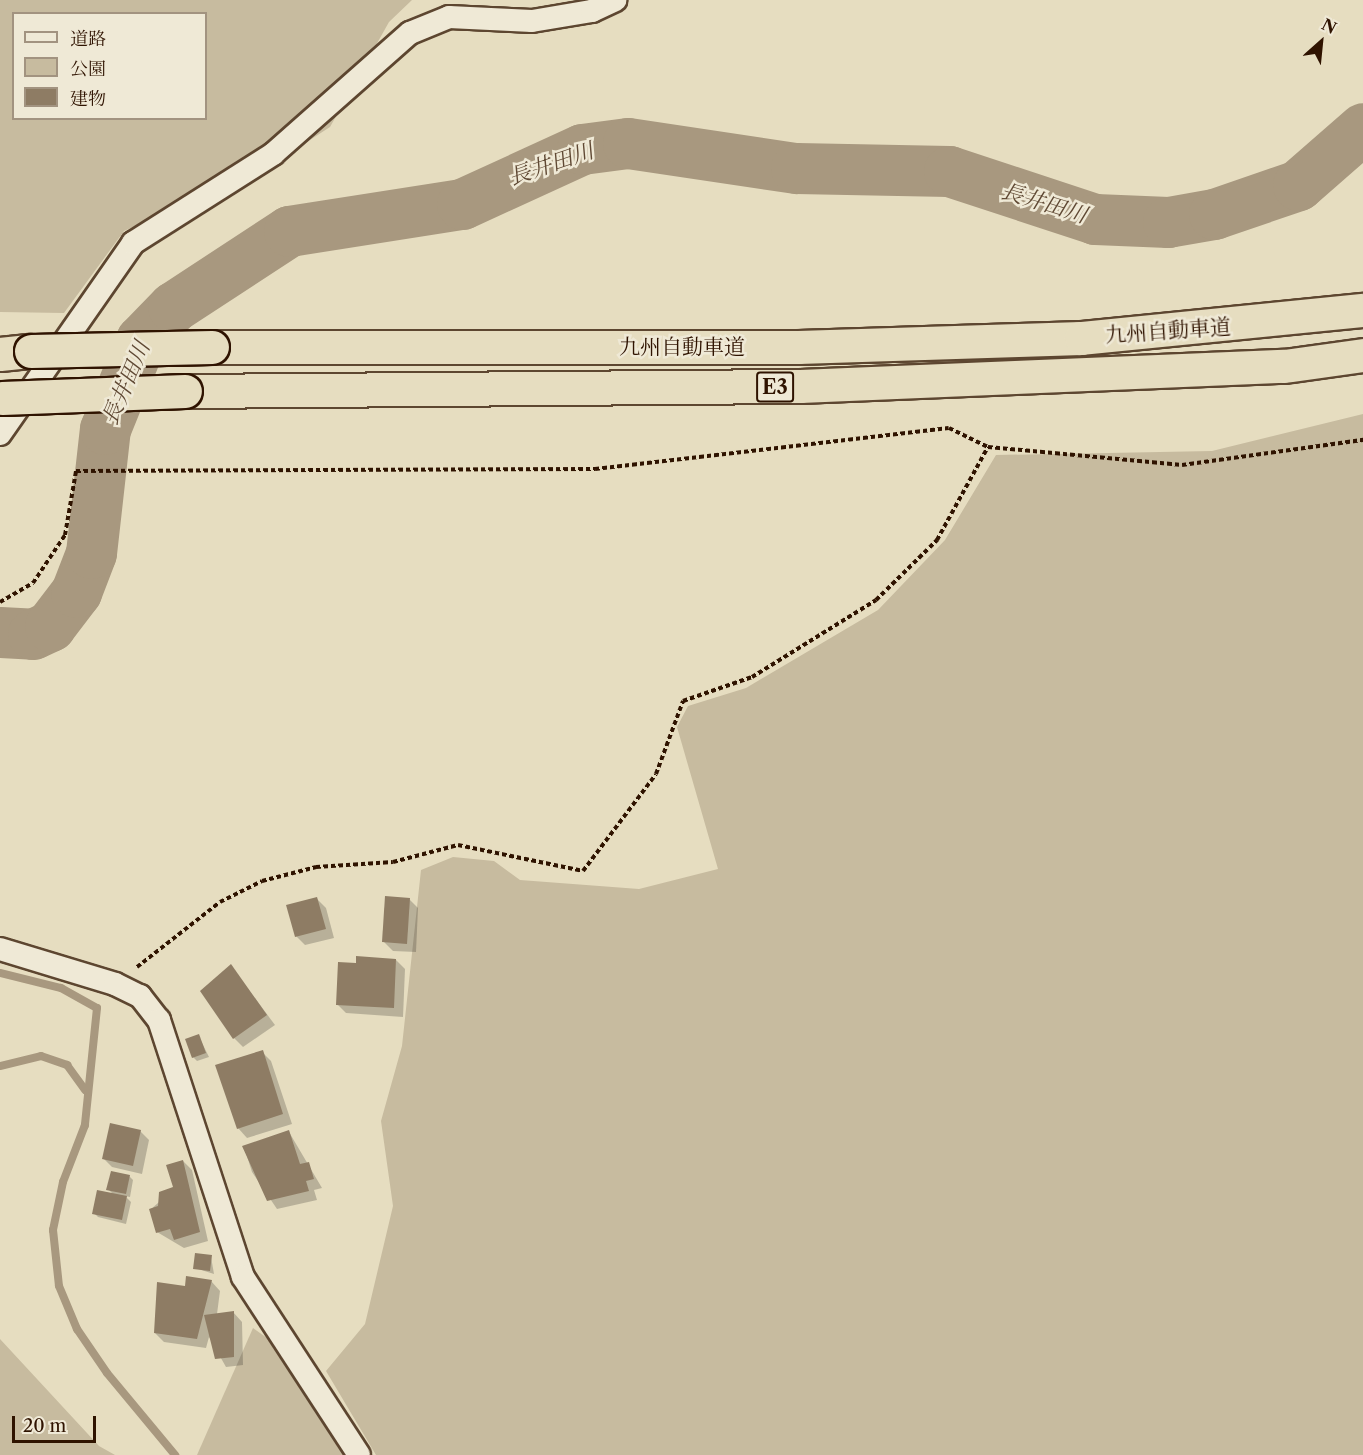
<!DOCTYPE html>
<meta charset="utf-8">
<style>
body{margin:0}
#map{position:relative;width:1363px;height:1455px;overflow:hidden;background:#e6ddc0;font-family:"Libre Caslon Text","Noto Serif JP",serif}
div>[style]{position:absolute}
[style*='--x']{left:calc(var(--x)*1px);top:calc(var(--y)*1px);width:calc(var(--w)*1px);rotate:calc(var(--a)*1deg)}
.green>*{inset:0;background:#c7bb9f}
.shadow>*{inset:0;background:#0003}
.stream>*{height:8px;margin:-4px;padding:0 4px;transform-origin:4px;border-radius:4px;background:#a8987f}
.river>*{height:51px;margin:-25.5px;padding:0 25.5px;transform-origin:25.5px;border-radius:25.5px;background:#a8987f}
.building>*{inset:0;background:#8e7c64}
.path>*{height:4px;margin-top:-2px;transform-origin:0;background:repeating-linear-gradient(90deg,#2f1300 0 4.5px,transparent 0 7.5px)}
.roads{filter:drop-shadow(2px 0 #5d4630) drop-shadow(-2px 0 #5d4630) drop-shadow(0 2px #5d4630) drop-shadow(0 -2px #5d4630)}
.minor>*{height:22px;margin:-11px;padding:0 11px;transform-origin:11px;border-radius:11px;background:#efe9d6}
.motorway>*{height:33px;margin:-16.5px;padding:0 16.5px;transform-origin:16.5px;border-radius:16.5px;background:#e6ddc0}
.bridges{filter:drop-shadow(2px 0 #2f1300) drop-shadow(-2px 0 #2f1300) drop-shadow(0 2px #2f1300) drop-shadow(0 -2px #2f1300)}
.motorway-bridge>*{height:33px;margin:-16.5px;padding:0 16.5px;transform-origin:16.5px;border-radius:16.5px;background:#e6ddc0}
span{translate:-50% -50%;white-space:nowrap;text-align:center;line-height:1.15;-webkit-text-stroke:5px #efe9d6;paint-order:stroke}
.shield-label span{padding:2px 4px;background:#efe9d6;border:2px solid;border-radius:4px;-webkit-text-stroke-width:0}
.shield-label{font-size:20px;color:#2f1300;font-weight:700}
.street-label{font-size:21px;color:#2f1300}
.water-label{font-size:22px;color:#5f4833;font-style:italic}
.legend{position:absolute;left:12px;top:12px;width:195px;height:108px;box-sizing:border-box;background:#efe9d6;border:2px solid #a29380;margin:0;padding:8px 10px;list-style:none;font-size:18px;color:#2f1300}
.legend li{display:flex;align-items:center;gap:12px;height:30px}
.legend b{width:30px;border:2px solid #a29380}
.north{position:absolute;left:1291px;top:12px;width:60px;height:60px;-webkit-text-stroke:4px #efe9d6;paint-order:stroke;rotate:27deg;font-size:16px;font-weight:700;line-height:24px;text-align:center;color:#2f1300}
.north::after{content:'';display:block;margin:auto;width:21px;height:27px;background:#2f1300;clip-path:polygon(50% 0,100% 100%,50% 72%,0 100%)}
.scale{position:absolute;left:12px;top:1416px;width:84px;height:27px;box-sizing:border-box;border:3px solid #2f1300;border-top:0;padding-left:8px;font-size:18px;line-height:21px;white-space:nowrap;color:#2f1300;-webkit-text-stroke:4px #efe9d6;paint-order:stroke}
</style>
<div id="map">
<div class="green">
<i style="clip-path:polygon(evenodd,0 0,412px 0,389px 22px,330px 127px,276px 162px,124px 231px,64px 313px,0 312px,0 0,14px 14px,206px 14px,206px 118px,14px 118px,14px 14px)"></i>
<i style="clip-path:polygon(1363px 414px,1363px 1455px,376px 1455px,326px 1371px,365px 1324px,393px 1206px,381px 1121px,402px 1046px,421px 870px,453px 857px,494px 861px,520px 880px,639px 889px,718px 869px,677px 727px,688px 706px,746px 688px,878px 610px,945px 540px,996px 455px,1212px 451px)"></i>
<i style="clip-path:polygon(253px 1328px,267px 1338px,344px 1455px,197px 1455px)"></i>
<i style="clip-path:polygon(0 1339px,99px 1446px,115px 1455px,0 1455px)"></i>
</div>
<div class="shadow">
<i style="clip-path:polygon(316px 898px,326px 908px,334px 938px,305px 945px,296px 936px)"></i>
<i style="clip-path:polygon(409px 899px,418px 908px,416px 952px,393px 951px,384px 942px)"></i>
<i style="clip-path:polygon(396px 960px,405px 969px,403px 1017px,346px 1013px,337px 1004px,358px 965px)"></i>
<i style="clip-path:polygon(231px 966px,275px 1025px,243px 1047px,234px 1038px)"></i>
<i style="clip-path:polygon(198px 1035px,209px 1057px,197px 1061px,193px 1057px)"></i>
<i style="clip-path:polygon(262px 1052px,271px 1061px,292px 1124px,247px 1138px,238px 1128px)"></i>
<i style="clip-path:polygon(140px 1131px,149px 1140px,142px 1174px,112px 1167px,103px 1158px)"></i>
<i style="clip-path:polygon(289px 1132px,322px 1188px,314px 1190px,317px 1200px,277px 1209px,252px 1172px,244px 1147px)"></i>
<i style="clip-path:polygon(183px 1161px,192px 1170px,208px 1241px,184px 1248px,157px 1232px,150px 1210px,175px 1188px)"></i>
<i style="clip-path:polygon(129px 1176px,133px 1180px,130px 1197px,125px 1196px,131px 1202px,126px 1224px,98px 1217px,94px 1213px,114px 1195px,108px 1189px)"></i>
<i style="clip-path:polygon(211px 1257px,214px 1274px,195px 1268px)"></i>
<i style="clip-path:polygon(211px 1281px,220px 1291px,217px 1314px,233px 1312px,242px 1322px,243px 1365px,226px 1367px,209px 1337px,206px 1348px,164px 1342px,155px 1333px,187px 1288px)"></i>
</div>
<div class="stream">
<i style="--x:0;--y:973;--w:63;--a:13.8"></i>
<i style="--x:61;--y:988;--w:41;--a:29.1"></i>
<i style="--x:97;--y:1008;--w:118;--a:95.9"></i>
<i style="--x:85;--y:1125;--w:61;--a:111.1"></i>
<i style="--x:63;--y:1182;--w:49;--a:101.8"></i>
<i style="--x:53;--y:1230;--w:56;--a:83.9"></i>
<i style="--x:59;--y:1286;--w:47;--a:67.3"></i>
<i style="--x:77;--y:1329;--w:53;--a:55.7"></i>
<i style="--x:107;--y:1373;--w:107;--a:50.3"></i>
<i style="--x:0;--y:1066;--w:42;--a:-13.7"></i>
<i style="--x:41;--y:1056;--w:28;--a:19"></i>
<i style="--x:67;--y:1065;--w:31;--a:54"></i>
</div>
<div class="river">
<i style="--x:0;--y:632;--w:33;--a:3"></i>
<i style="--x:33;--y:634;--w:19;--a:-25"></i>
<i style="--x:50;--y:626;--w:43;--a:-52.6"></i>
<i style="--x:76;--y:592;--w:42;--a:-69"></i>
<i style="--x:91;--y:553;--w:125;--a:-83.6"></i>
<i style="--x:105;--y:429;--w:96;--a:-68"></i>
<i style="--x:141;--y:340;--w:46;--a:-45.9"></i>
<i style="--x:173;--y:307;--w:139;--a:-33.2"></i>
<i style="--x:289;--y:231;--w:175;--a:-8.9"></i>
<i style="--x:462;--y:204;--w:132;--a:-24.6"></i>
<i style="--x:582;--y:149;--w:46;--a:-7.4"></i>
<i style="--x:628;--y:143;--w:170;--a:8.5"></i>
<i style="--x:796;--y:168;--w:153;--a:1.1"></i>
<i style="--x:949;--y:171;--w:154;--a:18.2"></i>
<i style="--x:1095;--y:219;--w:73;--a:2.4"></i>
<i style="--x:1168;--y:222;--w:47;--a:-9.9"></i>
<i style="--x:1214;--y:214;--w:89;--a:-19"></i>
<i style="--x:1298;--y:185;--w:86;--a:-41.2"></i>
</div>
<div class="building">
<i style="clip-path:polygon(385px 896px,410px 898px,407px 944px,382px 942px)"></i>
<i style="clip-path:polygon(317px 897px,326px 929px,295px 937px,286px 905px)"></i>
<i style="clip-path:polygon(356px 956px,396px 959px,394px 1008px,336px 1005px,338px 962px,356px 963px)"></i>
<i style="clip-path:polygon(231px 964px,267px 1015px,233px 1039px,200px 991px)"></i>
<i style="clip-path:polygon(199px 1034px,206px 1053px,192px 1058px,185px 1039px)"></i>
<i style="clip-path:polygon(263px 1050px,283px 1114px,237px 1129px,215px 1065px)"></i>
<i style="clip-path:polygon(110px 1123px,141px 1130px,133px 1166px,102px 1159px)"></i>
<i style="clip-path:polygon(289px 1130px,300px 1164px,309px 1162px,314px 1179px,306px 1181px,309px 1191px,267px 1201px,242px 1146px)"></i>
<i style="clip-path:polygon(183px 1160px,200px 1232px,174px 1240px,170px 1229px,156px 1233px,149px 1209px,158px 1206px,159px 1192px,173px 1187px,166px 1165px)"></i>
<i style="clip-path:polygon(111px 1171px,130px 1175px,126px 1194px,106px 1190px)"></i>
<i style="clip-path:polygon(97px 1190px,127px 1196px,122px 1220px,92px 1214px)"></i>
<i style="clip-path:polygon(195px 1253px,212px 1255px,210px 1271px,193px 1269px)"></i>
<i style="clip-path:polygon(186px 1276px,212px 1280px,197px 1339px,154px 1333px,157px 1282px,185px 1286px)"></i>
<i style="clip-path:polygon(234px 1311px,234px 1357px,215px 1359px,204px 1315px)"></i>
</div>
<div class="path">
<i style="--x:0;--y:602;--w:38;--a:-30"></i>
<i style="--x:33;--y:583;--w:58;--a:-56.3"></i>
<i style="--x:65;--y:535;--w:65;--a:-80.2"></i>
<i style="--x:76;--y:471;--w:519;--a:-0.22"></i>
<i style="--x:595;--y:469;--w:356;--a:-6.6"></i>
<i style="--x:949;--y:428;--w:43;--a:26"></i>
<i style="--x:988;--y:447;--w:195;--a:5.3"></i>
<i style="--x:1182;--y:465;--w:183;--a:-7.9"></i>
<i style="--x:137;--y:967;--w:105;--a:-38.1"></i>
<i style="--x:220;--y:902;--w:47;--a:-26.6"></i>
<i style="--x:262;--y:881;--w:56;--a:-14.5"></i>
<i style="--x:316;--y:867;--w:77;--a:-3.7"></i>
<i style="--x:393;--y:862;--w:67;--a:-14.7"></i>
<i style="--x:458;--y:845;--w:128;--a:11.7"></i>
<i style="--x:583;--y:871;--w:121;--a:-53"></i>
<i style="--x:656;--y:774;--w:78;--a:-69.7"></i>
<i style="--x:683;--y:701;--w:73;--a:-19.2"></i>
<i style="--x:752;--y:677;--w:146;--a:-31.8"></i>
<i style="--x:876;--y:600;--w:86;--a:-44.5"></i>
<i style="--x:937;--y:540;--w:106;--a:-61.3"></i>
</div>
<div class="roads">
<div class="minor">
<i style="--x:0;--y:434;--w:233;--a:-55.1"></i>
<i style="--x:133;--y:243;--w:166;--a:-32.4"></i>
<i style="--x:273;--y:154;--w:183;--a:-41.5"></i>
<i style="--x:410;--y:33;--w:42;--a:-22.3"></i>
<i style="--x:449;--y:17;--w:83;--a:2.8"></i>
<i style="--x:532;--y:21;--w:61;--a:-9.5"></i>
<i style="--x:592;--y:11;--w:26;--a:-25"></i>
<i style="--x:0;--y:949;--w:120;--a:16.9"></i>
<i style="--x:115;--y:984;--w:28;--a:26"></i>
<i style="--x:140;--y:996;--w:31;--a:52"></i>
<i style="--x:159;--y:1020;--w:270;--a:71.9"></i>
<i style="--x:243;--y:1277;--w:212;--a:56.9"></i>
</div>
<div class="motorway">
<i style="--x:212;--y:347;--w:586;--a:0"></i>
<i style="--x:798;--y:347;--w:283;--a:-1.8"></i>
<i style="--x:1081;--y:338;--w:283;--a:-5.7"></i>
<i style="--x:0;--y:354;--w:31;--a:-6"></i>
<i style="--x:185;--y:391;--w:615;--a:-0.47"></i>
<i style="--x:800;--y:386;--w:484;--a:-2.4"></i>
<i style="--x:1284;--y:366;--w:80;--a:-7.9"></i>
</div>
</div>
<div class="bridges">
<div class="motorway-bridge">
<i style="--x:31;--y:351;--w:181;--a:-1.3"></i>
<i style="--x:2;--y:398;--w:183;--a:-2.2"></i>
</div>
</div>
<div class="shield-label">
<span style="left:775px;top:387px">E3</span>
</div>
<div class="street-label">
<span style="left:1168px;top:331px;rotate:-4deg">九州自動車道</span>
<span style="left:682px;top:347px">九州自動車道</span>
</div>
<div class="water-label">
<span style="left:551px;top:164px;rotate:-19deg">長井田川</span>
<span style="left:1044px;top:203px;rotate:17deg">長井田川</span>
<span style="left:126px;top:383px;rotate:-67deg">長井田川</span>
</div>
<ul class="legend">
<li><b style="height:8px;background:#efe9d6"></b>道路</li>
<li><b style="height:16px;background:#c7bb9f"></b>公園</li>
<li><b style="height:16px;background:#8e7c64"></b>建物</li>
</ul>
<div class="north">N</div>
<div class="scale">20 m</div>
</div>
